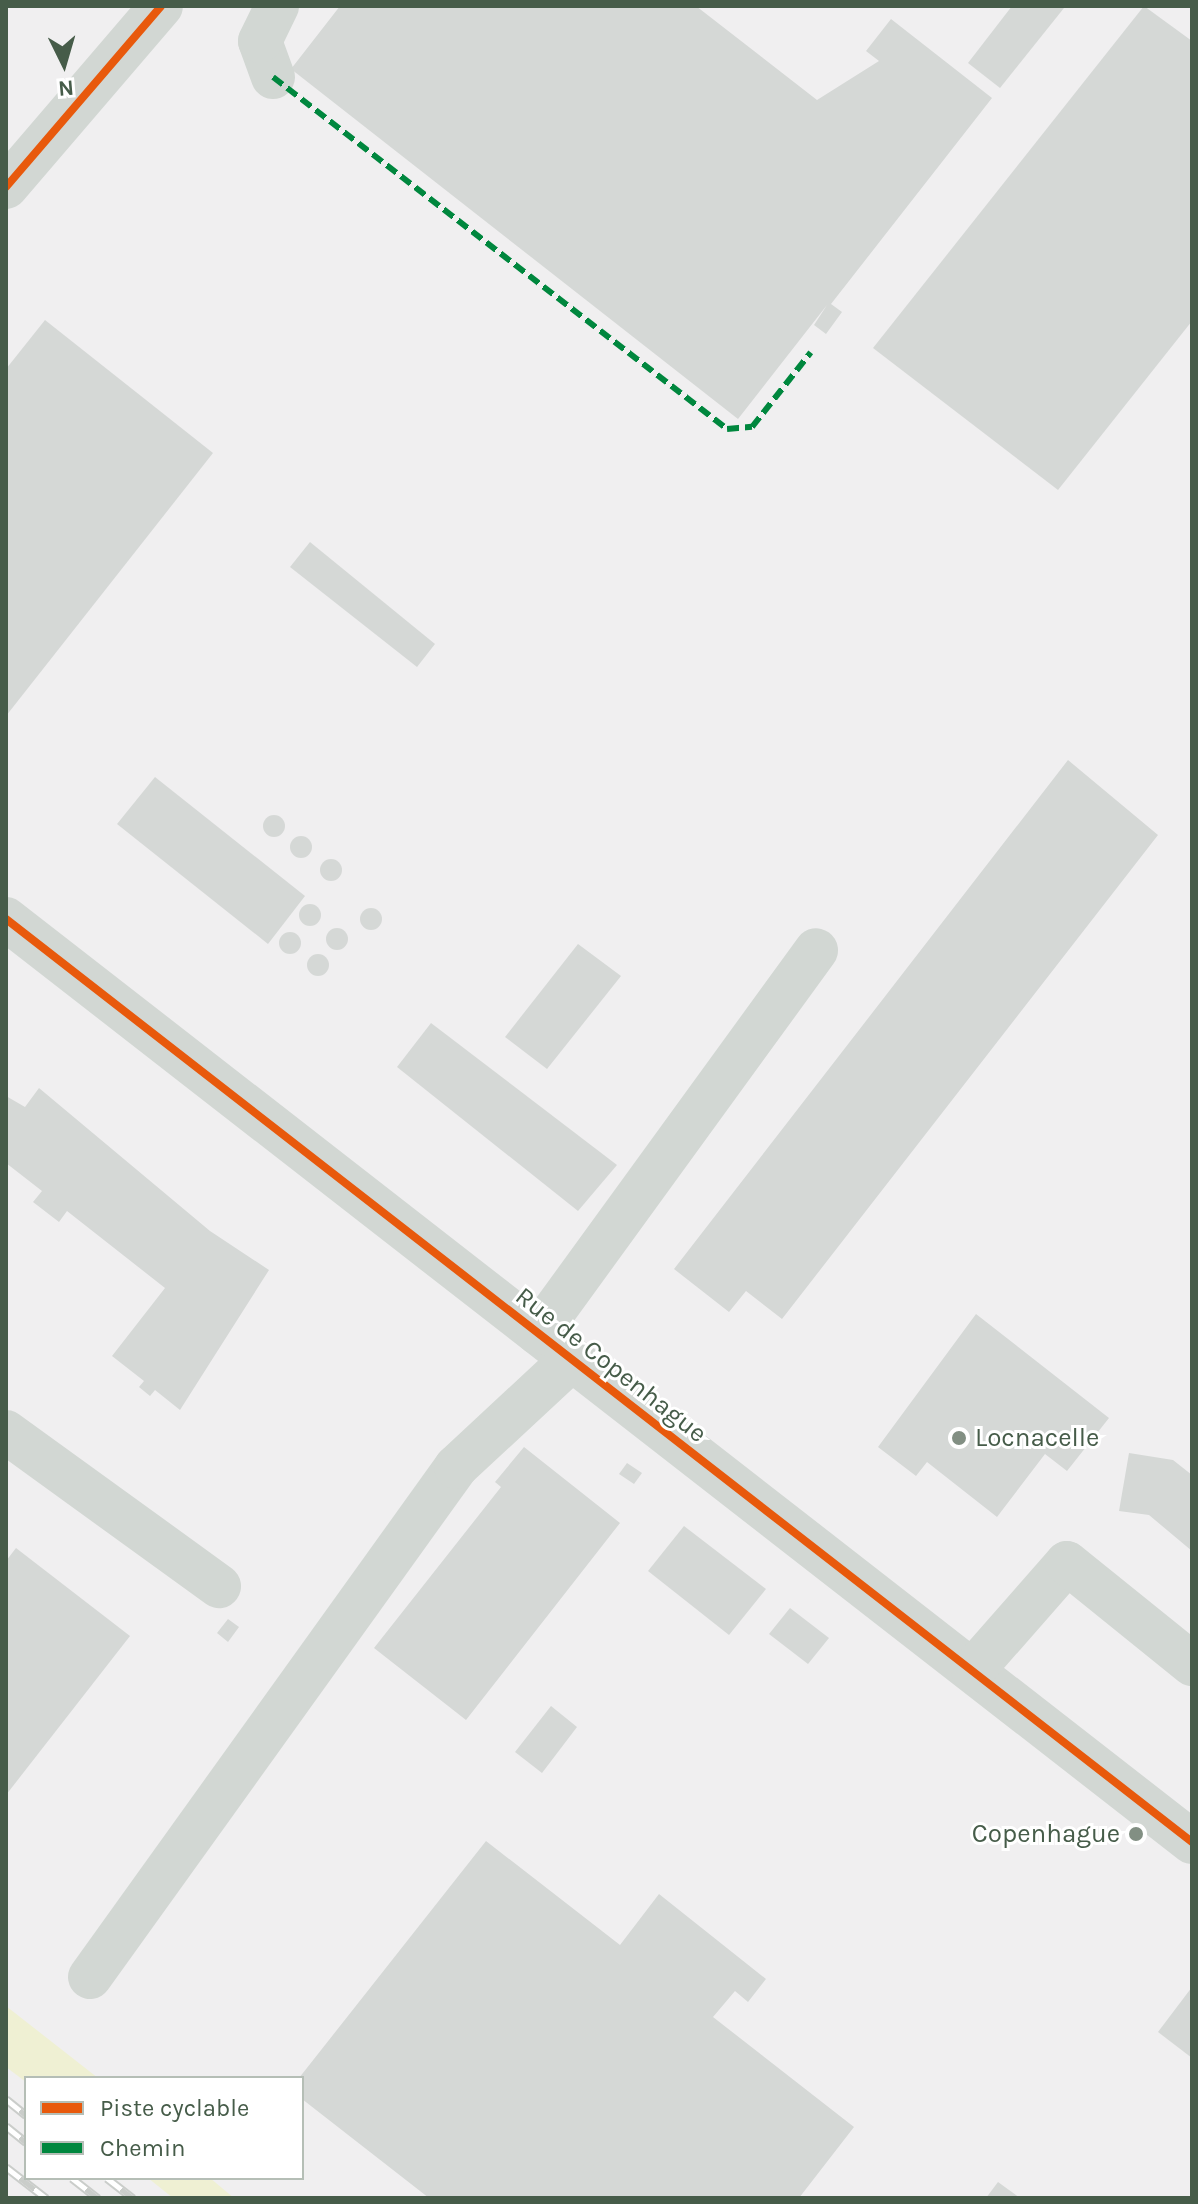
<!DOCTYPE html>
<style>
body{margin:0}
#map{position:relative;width:1198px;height:2204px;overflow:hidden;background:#f0eff0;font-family:Karla,sans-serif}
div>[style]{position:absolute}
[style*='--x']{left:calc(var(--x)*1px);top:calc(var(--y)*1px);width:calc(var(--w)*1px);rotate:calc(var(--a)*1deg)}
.green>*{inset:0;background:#eff0d3}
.building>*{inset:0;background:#d5d8d6}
.round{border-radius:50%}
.minor>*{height:44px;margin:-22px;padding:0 22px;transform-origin:22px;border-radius:22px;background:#d2d7d3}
.rail>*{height:9px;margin-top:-4.5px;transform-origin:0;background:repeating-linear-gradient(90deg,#fff 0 18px,#cacdca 0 36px);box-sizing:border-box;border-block:2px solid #cacdca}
.quiet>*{height:6px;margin-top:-3px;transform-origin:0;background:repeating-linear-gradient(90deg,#00873e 0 12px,transparent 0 18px)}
.cycleway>*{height:8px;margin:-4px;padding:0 4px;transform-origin:4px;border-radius:4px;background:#e8590c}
.dots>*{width:22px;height:22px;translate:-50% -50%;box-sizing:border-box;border:4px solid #fff;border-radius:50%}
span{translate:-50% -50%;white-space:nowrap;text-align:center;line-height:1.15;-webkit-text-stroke:6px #fff;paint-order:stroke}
.street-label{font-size:26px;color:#465c49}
.poi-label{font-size:26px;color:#465c49}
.left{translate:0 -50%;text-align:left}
.right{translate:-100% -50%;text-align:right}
.frame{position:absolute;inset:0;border:8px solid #465c49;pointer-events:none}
.legend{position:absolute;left:24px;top:2076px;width:280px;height:104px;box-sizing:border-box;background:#fff;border:2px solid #b5beb6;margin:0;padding:10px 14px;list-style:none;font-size:24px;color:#465c49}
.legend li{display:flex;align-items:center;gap:16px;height:40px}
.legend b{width:40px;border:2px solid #b5beb6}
.north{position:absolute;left:24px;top:24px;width:80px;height:80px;-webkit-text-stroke:6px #fff;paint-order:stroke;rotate:175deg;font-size:22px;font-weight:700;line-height:32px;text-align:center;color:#465c49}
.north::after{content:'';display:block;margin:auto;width:28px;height:36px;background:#465c49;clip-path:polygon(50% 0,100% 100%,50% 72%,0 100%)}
</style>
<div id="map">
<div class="green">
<i style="clip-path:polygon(6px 2006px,98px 2078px,26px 2082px,6px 2067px)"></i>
<i style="clip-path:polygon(148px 2178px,210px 2178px,234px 2198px,173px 2198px)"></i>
</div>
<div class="building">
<i style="clip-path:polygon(340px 6px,696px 6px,817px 100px,879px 61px,866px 51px,891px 19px,992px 98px,831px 304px,842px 312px,826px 334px,814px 325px,827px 305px,738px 419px,291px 69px)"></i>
<i style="clip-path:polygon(1012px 6px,1064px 8px,1000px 88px,968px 63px)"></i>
<i style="clip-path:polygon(1144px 6px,1192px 41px,1192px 321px,1058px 490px,873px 348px)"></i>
<i style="clip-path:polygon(45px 320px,213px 453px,6px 716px,6px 369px)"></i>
<i style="clip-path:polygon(310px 542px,435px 644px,417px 667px,290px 567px)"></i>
<i style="clip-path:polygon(1068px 760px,1158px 835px,782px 1319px,746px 1291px,729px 1312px,674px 1269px)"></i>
<i style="clip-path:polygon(155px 777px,305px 896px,268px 944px,117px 824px)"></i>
<i class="round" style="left:263px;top:815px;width:22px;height:22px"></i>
<i class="round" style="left:290px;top:836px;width:22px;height:22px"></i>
<i class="round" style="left:320px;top:859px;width:22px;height:22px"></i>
<i class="round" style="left:299px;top:904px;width:22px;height:22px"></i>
<i class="round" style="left:360px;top:908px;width:22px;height:22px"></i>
<i class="round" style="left:326px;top:928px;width:22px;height:22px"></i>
<i class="round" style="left:279px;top:932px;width:22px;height:22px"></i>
<i style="clip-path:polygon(578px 944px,621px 976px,547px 1069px,505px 1037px)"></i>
<i class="round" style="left:307px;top:954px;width:22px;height:22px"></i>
<i style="clip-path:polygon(431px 1023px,617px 1165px,578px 1211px,397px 1067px)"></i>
<i style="clip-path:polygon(39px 1088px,210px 1231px,269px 1270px,180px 1410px,155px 1390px,150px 1396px,139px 1387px,144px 1381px,112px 1356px,165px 1288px,67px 1211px,59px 1222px,33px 1202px,42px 1191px,6px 1163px,6px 1096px,25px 1107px)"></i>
<i style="clip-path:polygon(976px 1314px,1109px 1418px,1067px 1471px,1045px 1454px,997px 1517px,927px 1462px,916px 1476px,878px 1447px)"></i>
<i style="clip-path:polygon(524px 1447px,620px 1523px,466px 1720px,374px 1648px,501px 1487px,495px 1482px)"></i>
<i style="clip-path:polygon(1129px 1453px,1173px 1460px,1192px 1475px,1192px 1551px,1149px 1515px,1119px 1511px)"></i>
<i style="clip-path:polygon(627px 1463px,642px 1473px,634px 1484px,619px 1474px)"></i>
<i style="clip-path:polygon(684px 1526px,766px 1589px,729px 1635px,648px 1571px)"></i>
<i style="clip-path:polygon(16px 1548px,130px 1636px,6px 1795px,6px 1561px)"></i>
<i style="clip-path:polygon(790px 1608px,829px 1638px,808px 1664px,769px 1634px)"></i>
<i style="clip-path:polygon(228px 1619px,239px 1627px,228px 1642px,217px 1633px)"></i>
<i style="clip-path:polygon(551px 1706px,577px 1727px,542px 1773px,515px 1752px)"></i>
<i style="clip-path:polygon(486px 1841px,620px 1945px,659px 1894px,766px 1979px,748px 2002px,735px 1991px,713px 2017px,854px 2127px,799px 2198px,429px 2198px,302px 2099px,299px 2078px)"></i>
<i style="clip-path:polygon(1192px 1987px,1192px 2058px,1158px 2032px)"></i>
<i style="clip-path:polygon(998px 2182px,1020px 2198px,986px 2198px)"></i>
</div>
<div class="minor">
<i style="--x:273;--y:77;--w:38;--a:-110"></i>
<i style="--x:260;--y:41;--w:39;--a:-64"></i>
<i style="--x:6;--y:187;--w:238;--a:-49.4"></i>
<i style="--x:6;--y:919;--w:1503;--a:37.89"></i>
<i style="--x:538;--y:1333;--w:473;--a:-54"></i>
<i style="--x:6;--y:1432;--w:263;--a:35.9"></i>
<i style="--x:973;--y:1670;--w:142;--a:-48.7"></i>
<i style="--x:1067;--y:1563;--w:161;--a:38.9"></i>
<i style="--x:90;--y:1977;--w:628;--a:-54.33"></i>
<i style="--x:456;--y:1467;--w:157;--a:-42.9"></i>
</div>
<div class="rail">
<i style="--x:6;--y:2099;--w:26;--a:39"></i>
<i style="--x:6;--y:2126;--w:26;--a:39"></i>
<i style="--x:6;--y:2167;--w:51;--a:37.8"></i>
<i style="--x:72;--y:2178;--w:33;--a:38"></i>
<i style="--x:107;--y:2178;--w:33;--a:38"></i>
</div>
<div class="quiet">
<i style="--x:273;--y:77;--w:574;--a:37.79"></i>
<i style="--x:727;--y:429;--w:25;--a:-5"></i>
<i style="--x:752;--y:427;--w:95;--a:-51.8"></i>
</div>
<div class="cycleway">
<i style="--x:6;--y:187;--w:238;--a:-49.4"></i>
<i style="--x:6;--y:919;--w:1503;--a:37.89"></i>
</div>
<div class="dots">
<i style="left:959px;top:1438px;background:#828f83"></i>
<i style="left:1136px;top:1834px;background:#828f83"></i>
</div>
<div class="street-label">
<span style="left:611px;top:1365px;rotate:38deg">Rue de Copenhague</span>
</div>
<div class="poi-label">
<span class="left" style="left:975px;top:1438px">Locnacelle</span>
<span class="right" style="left:1120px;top:1834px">Copenhague</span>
</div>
<div class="frame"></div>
<ul class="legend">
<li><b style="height:10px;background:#e8590c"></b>Piste cyclable</li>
<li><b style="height:10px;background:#00873e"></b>Chemin</li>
</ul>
<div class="north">N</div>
</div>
